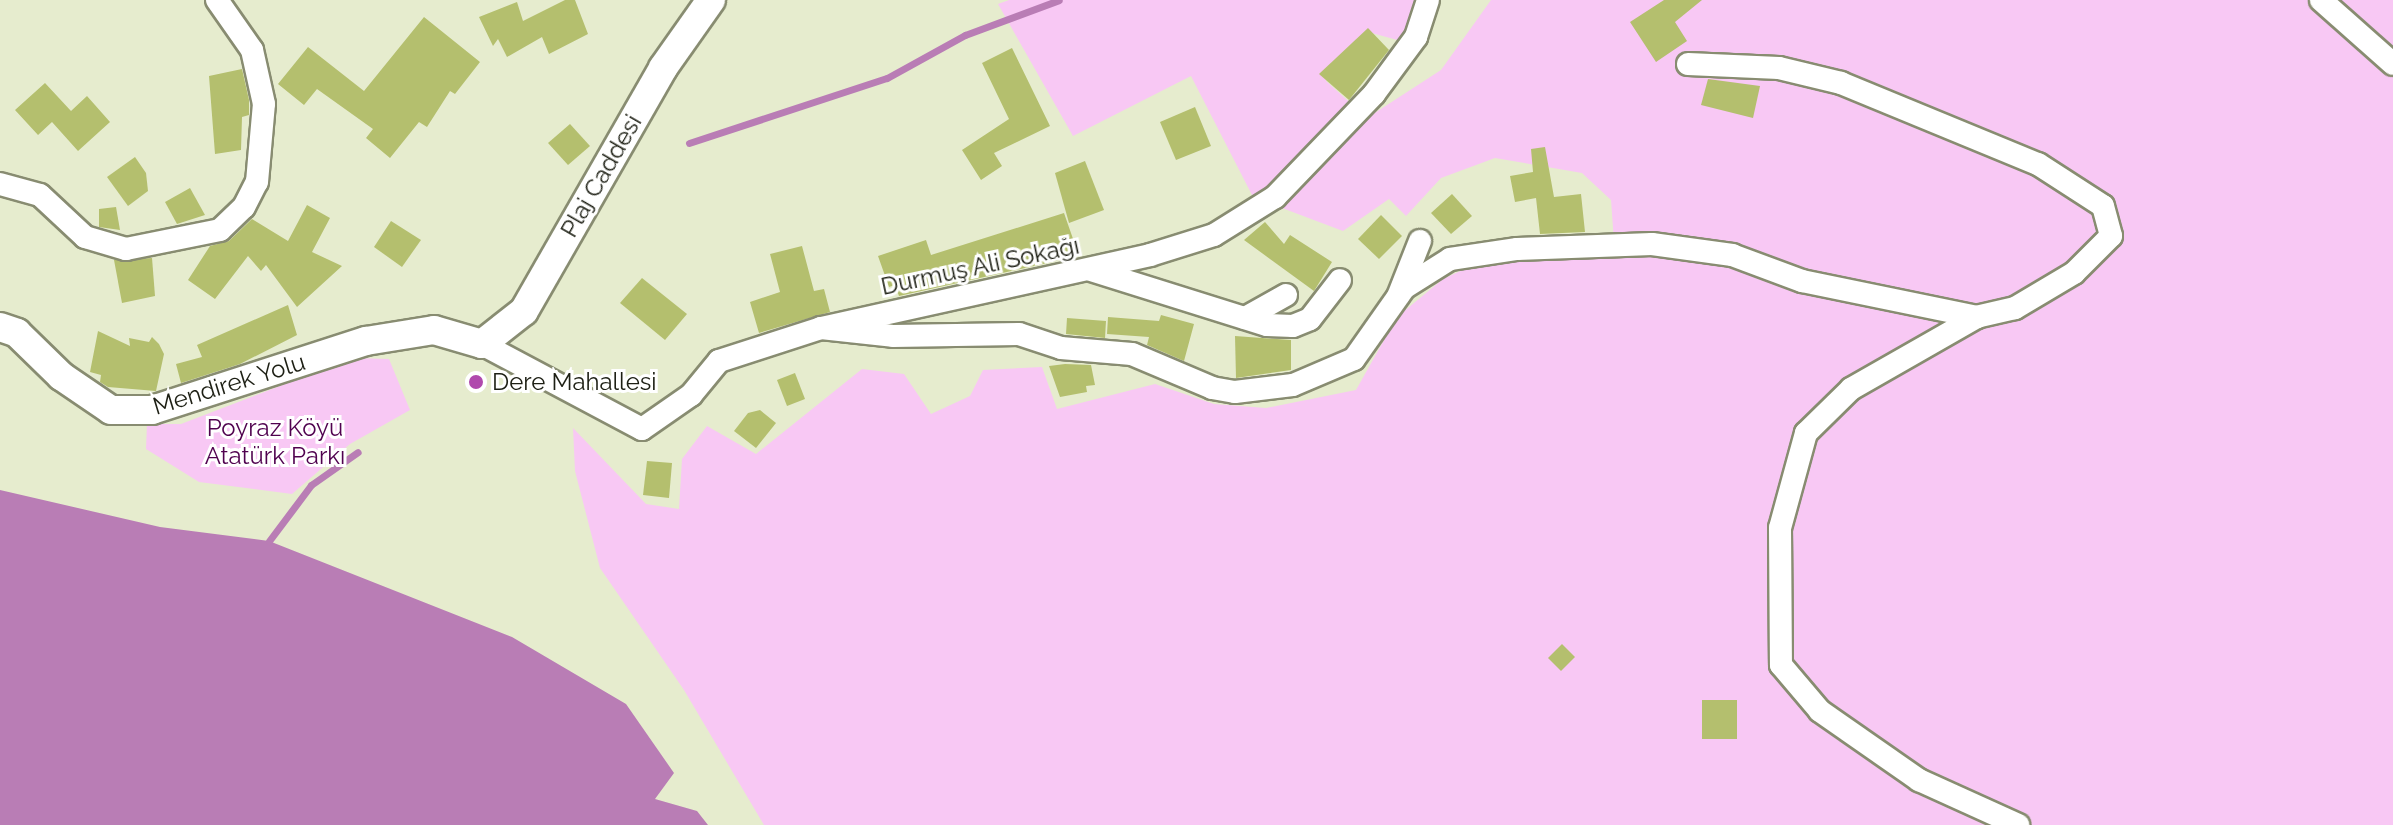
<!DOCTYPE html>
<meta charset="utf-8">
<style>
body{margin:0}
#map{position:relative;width:2393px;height:825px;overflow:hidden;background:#e6ecce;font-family:Raleway,sans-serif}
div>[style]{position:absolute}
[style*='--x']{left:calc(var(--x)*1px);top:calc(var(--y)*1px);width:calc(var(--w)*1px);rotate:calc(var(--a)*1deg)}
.green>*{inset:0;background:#f8c8f4}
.water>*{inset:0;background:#b97db5}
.stream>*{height:7px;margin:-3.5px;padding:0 3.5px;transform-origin:3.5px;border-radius:3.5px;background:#b97db5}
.building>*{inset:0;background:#b4bf6e}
.roads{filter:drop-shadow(2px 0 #888c71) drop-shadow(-2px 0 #888c71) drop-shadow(0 2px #888c71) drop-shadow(0 -2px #888c71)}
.minor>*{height:22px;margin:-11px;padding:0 11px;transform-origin:11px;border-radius:11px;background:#fff}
.tertiary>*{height:28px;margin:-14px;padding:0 14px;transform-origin:14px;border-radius:14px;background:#fff}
.dots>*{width:22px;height:22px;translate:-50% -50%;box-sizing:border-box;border:4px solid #fff;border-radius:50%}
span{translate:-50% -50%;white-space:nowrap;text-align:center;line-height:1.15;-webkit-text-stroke:6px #fff;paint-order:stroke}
.street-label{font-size:24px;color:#1d1f14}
.poi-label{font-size:24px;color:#1d1f14}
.left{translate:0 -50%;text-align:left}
.park-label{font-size:24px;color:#50024f}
</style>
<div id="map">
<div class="green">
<i style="clip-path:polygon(1009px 0,1419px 0,1401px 41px,1368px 32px,1326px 81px,1367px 118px,1441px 70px,1491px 0,2393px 0,2393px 825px,764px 825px,684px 690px,600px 568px,575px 471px,573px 428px,646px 504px,679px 509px,682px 459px,707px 426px,756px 454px,862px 369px,904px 374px,931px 414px,970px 396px,983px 370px,1042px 367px,1057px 409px,1155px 384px,1214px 404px,1266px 408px,1356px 390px,1397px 317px,1443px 279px,1482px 261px,1615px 256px,1611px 200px,1582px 173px,1495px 158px,1441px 178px,1406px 216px,1389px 199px,1343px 231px,1253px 197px,1191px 76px,1073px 136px,998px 4px)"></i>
<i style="clip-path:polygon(353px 358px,389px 359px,410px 410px,350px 444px,292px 494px,199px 482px,146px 449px,147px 424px,181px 424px)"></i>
</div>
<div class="water">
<i style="clip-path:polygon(0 490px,160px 527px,269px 541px,512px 637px,626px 704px,674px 773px,655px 799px,697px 811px,708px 825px,0 825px)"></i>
</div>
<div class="stream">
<i style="--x:689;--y:143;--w:208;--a:-18.2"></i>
<i style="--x:887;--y:78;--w:89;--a:-28.9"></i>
<i style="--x:965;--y:35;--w:100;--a:-20.4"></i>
<i style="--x:269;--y:541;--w:70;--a:-53.1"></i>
<i style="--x:311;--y:485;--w:57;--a:-35.1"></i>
</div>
<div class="building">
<i style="clip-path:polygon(565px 0,575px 0,588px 34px,549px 54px,542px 37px,507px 57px,498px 39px,493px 46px,479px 17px,517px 2px,523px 21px)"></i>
<i style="clip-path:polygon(1664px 0,1702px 0,1675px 22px,1687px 41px,1656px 62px,1630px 22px)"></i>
<i style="clip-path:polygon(424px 17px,480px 62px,455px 94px,450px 91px,427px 127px,419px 122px,390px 158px,366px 138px,373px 129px,317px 89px,304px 105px,278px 84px,308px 47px,364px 91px)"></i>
<i style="clip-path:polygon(1368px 28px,1389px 50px,1349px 100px,1319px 74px)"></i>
<i style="clip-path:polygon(1012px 48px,1050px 126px,994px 153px,1002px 166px,981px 180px,962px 150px,1009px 119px,982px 63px)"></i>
<i style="clip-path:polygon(242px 69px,249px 100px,249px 115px,242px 117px,241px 150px,215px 154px,209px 76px)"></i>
<i style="clip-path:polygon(1708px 79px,1760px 86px,1753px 118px,1701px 105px)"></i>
<i style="clip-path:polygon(45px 83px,71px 111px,87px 96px,110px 122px,78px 151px,52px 122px,38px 135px,15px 110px)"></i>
<i style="clip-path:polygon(1195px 107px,1211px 146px,1176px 160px,1160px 122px)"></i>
<i style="clip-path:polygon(570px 124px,590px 146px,568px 165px,548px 143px)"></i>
<i style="clip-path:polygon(1545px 147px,1554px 197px,1581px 194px,1585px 232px,1540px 234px,1536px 198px,1515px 202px,1510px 176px,1533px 172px,1531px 149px)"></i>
<i style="clip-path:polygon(135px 157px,146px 173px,148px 191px,128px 206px,107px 177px)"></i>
<i style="clip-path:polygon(1085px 161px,1104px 210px,1069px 223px,1055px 173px)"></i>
<i style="clip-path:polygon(190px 188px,205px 215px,177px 224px,165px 202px)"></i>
<i style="clip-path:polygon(1452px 194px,1472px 216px,1451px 234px,1431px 213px)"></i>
<i style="clip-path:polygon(307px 205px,330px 218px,312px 252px,342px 266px,297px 307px,266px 265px,261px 271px,248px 256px,215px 299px,188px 280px,210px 246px,229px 241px,252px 219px,288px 241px)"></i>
<i style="clip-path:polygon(116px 207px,120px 230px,99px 227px,99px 209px)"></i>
<i style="clip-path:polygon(1064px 213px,1079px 256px,899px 296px,895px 285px,889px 287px,878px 256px,926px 240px,931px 255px)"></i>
<i style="clip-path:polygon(1381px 215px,1402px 236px,1379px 259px,1358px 239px)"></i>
<i style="clip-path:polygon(391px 221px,421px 240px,402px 267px,374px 247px)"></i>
<i style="clip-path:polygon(1265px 222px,1284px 244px,1290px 235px,1332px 262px,1314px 291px,1244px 240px)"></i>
<i style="clip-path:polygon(802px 246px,814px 291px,824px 289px,830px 312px,759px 333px,750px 302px,780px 292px,770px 254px)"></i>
<i style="clip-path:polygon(152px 258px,155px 296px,122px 303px,114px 260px)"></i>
<i style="clip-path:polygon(642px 278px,687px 314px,665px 340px,620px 303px)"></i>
<i style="clip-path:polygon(288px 305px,297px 335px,240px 364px,181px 383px,176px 364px,202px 357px,197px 345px)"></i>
<i style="clip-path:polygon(1161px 315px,1194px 324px,1184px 361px,1147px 345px,1149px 337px,1107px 334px,1108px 317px,1159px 321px)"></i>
<i style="clip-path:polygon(1067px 318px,1106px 321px,1105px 338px,1066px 334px)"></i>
<i style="clip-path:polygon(98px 331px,130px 346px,129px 338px,149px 342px,152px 337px,159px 344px,164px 354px,156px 391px,108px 387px,100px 382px,101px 375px,90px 372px)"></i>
<i style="clip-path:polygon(1235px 336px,1291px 340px,1291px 370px,1236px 378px)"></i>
<i style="clip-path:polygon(1065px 364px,1091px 365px,1095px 385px,1086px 386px,1087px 392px,1060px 397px,1049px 366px)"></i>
<i style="clip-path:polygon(795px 373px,805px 399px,787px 406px,777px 380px)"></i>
<i style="clip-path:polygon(760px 410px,776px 423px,756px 448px,734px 431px,748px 413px)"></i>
<i style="clip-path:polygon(647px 461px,672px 463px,669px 498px,643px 495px)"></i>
<i style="clip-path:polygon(1562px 644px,1575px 657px,1561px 671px,1548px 658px)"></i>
<i style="clip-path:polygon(1702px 700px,1737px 700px,1737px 739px,1702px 739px)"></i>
</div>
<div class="roads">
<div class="minor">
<i style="--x:2321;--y:0;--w:96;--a:41.6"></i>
<i style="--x:1688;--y:64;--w:91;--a:2.5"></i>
<i style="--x:1779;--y:68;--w:64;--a:13.6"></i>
<i style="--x:1841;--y:83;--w:213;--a:22.4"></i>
<i style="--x:2038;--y:164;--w:77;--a:32.9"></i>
<i style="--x:2103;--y:206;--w:31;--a:75"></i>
<i style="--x:2111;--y:236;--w:52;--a:135"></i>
<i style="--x:2074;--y:273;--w:69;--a:149.3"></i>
<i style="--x:2015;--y:308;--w:39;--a:167"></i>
<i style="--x:0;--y:184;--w:41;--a:15.4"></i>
<i style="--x:40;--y:195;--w:62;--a:43"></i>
<i style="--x:85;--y:237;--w:43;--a:16.3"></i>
<i style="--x:126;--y:249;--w:96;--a:-11.4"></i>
<i style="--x:220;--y:230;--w:33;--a:-44"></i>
<i style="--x:244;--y:207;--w:28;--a:-63"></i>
<i style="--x:257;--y:182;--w:78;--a:-84.9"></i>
<i style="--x:264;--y:104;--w:55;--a:-102.5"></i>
<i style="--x:252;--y:50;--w:61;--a:-125"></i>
<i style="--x:1091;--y:270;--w:184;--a:17.4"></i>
<i style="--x:1267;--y:325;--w:26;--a:2"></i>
<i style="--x:1293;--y:326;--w:18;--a:-22"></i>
<i style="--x:1310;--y:319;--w:49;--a:-52.4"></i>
<i style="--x:1399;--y:294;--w:57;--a:-68.4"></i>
<i style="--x:1245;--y:318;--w:47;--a:-29.3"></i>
<i style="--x:821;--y:328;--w:72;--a:6.3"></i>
<i style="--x:893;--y:336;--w:126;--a:-0.9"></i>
<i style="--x:1019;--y:334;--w:44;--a:18.4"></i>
<i style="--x:1061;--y:348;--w:71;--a:4.8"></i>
<i style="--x:1132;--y:354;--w:87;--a:23"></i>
<i style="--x:1212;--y:388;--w:23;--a:10"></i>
<i style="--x:1235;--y:392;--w:58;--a:-6.9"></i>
<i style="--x:1293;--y:385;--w:66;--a:-23.1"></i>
<i style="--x:1354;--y:359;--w:87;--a:-54.8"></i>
<i style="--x:1404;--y:288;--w:54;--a:-32.2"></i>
<i style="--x:1450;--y:259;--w:68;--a:-8.5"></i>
<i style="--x:1517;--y:249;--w:135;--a:-2.1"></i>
<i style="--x:1652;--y:244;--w:81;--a:7.8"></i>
<i style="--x:1732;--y:255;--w:75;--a:20.4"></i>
<i style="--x:1802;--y:281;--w:179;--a:11.6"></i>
<i style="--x:1977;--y:317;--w:145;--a:150.3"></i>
<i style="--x:1851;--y:389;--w:63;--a:135.6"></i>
<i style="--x:1806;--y:433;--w:98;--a:105.3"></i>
<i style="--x:1780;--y:528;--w:137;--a:89.6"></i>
<i style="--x:1781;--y:665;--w:60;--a:49.7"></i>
<i style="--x:1820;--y:711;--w:121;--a:34.9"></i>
<i style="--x:1919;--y:780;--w:109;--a:24.4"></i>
<i style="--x:482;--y:344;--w:181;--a:28"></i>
<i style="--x:642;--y:429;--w:60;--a:-34.8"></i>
<i style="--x:691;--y:395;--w:44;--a:-50.5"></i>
<i style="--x:719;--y:361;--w:107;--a:-17.9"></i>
<i style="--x:821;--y:328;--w:337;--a:-12.5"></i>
<i style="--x:1150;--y:255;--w:67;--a:-17.4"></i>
<i style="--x:1214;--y:235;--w:72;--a:-31.9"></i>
<i style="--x:1275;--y:197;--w:143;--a:-46.1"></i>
<i style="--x:1374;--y:94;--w:71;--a:-53.6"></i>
<i style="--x:1416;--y:37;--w:39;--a:-72"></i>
</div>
<div class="tertiary">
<i style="--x:0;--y:327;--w:18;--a:19"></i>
<i style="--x:17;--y:333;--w:62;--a:44.3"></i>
<i style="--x:61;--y:376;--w:60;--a:34.2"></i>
<i style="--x:111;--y:410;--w:41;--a:0"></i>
<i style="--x:152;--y:410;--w:225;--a:-17.9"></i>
<i style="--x:366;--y:341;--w:69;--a:-9.2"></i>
<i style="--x:434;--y:330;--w:50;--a:16.3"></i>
<i style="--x:482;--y:344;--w:53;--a:-38.2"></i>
<i style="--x:524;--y:311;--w:280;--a:-60.2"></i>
<i style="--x:663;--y:68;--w:83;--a:-54.8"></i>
</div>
</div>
<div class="dots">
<i style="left:476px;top:382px;background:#b049ad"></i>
</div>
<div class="street-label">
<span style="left:601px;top:176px;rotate:-60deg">Plaj Caddesi</span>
<span style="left:980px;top:266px;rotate:-12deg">Durmuş Ali Sokağı</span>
<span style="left:229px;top:384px;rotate:-17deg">Mendirek Yolu</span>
</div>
<div class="poi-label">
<span class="left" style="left:492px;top:382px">Dere Mahallesi</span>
</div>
<div class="park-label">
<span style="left:275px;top:442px">Poyraz Köyü<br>Atatürk Parkı</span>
</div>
</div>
